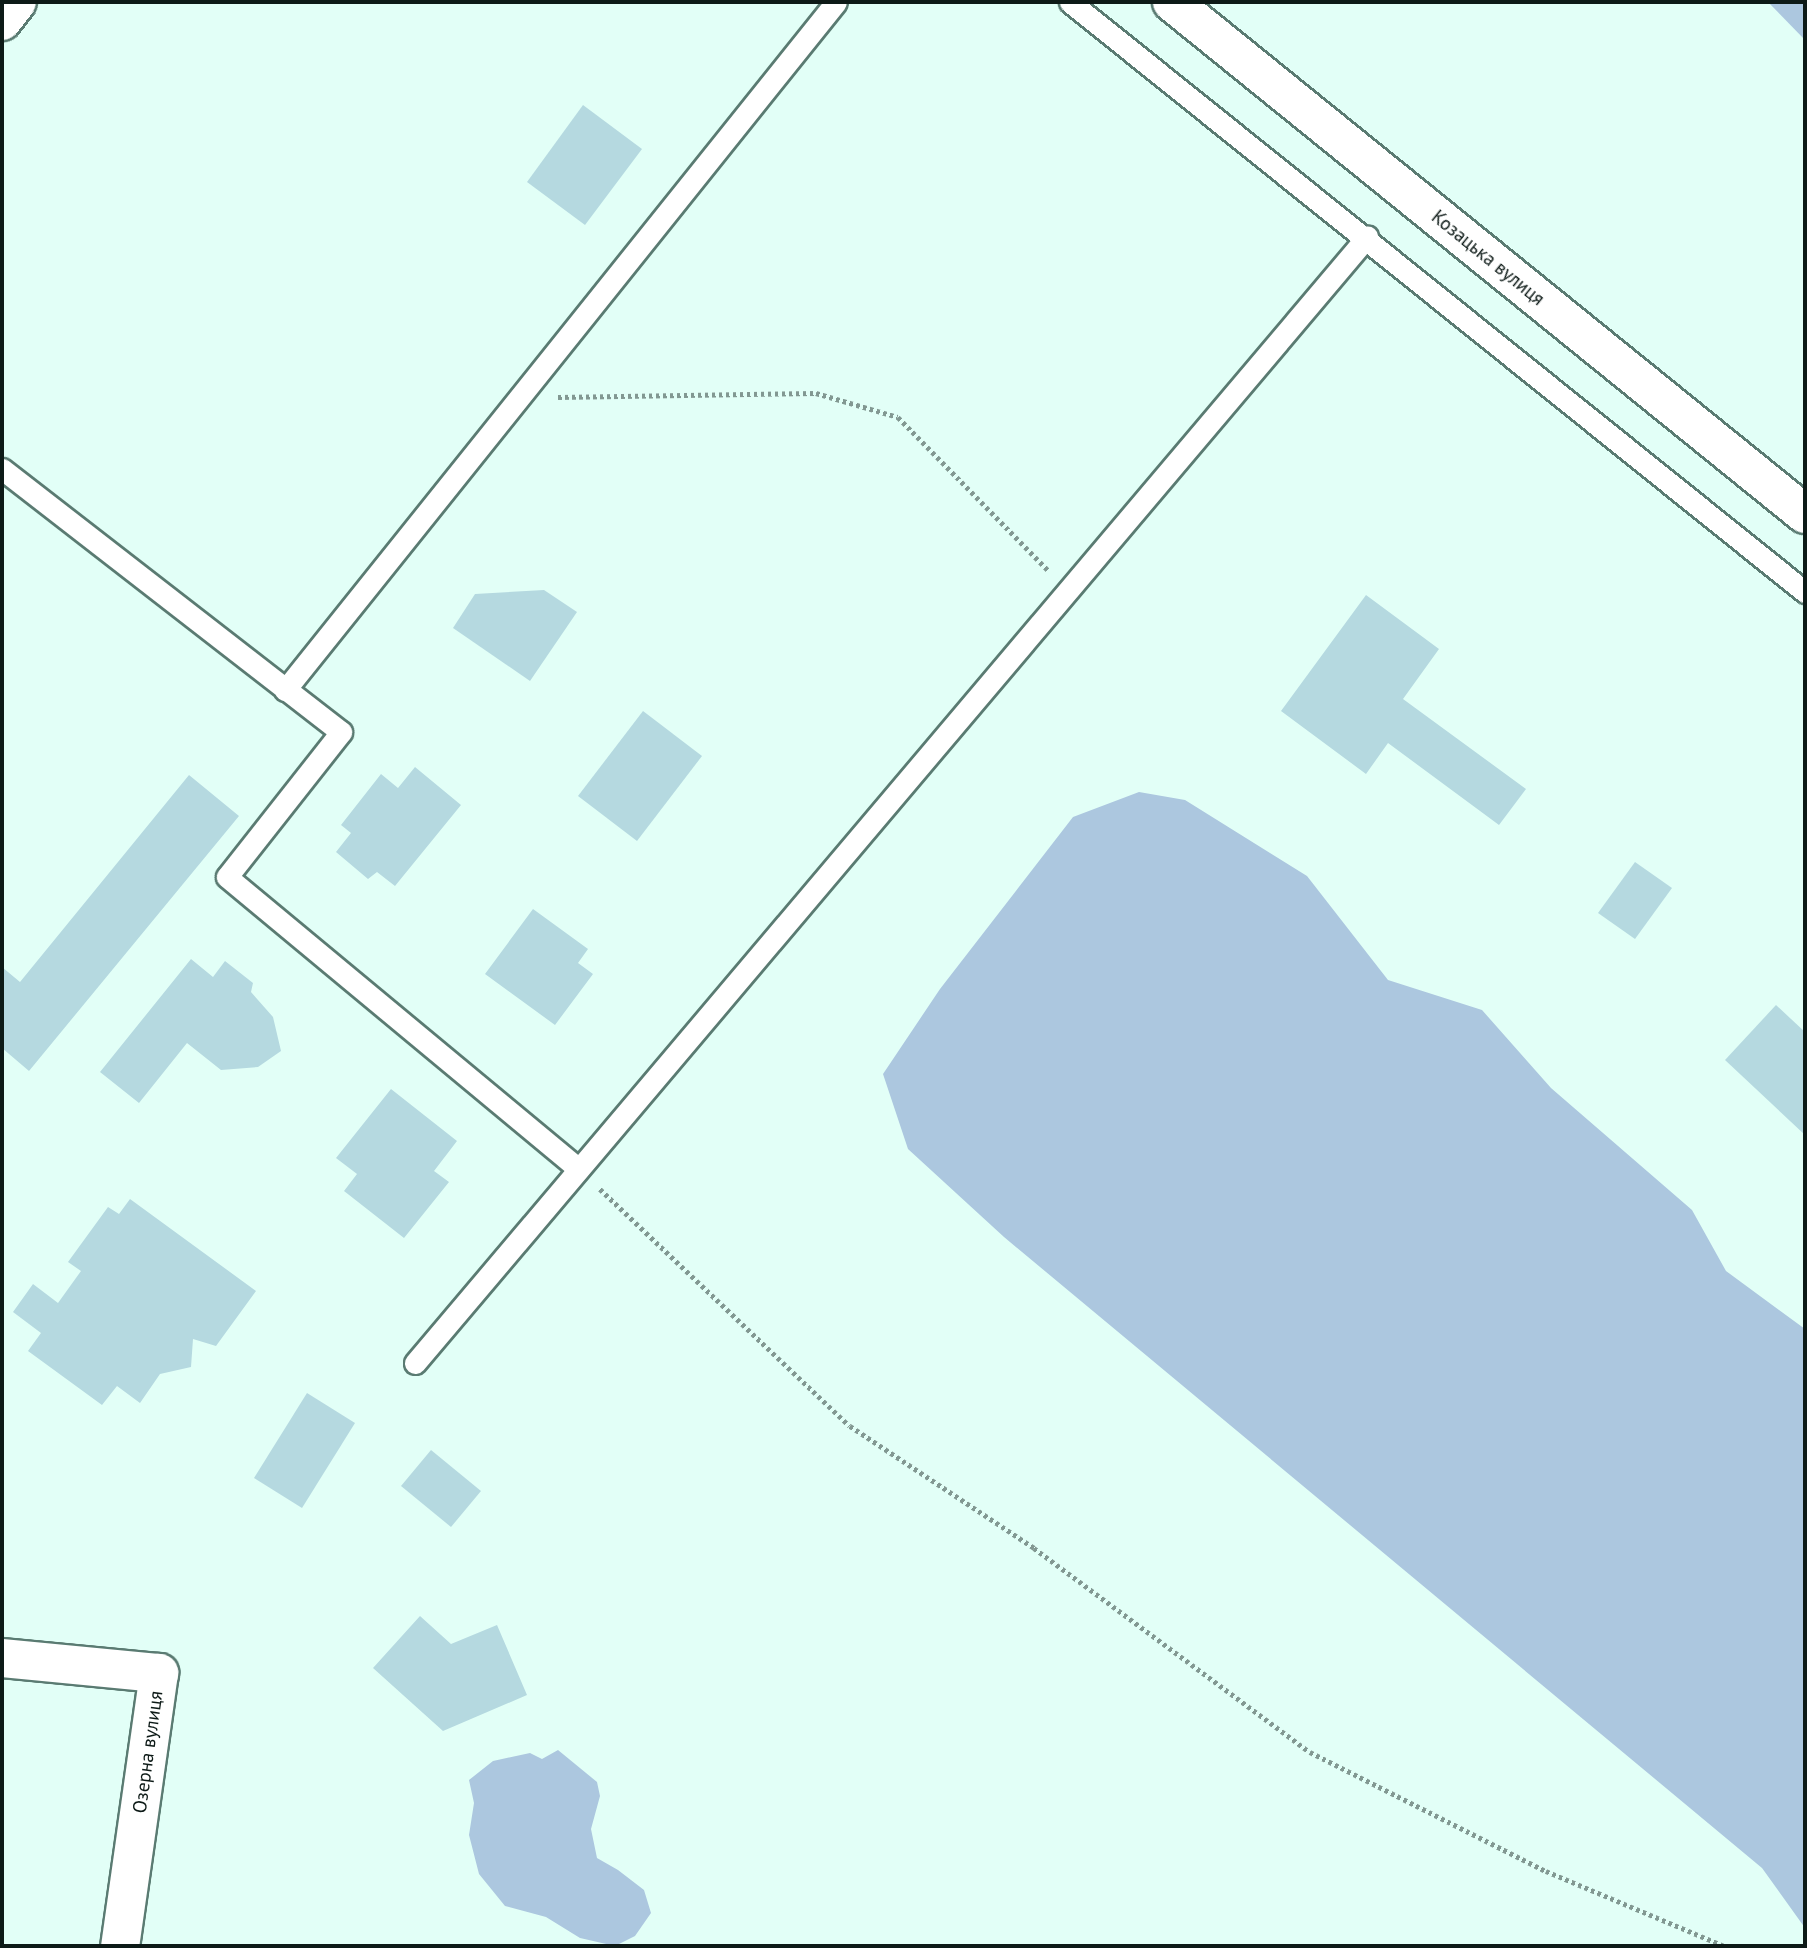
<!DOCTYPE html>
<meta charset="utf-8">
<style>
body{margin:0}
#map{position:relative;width:1807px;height:1948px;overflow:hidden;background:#e2fff7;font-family:"PT Sans",sans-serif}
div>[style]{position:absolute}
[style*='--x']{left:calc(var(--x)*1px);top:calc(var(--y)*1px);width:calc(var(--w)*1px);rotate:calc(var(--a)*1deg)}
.water>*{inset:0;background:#acc7df}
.building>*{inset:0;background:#b5d9e0}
.path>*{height:4.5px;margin-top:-2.25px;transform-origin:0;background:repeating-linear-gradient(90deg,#829892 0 3.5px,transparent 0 7px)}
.roads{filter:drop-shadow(2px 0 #5a7b72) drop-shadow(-2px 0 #5a7b72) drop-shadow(0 2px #5a7b72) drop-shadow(0 -2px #5a7b72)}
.service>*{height:21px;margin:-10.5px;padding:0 10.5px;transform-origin:10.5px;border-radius:10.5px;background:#fff}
.minor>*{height:38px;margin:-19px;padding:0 19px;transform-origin:19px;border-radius:19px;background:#fff}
.tertiary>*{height:38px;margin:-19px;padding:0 19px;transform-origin:19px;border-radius:19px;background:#fff}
span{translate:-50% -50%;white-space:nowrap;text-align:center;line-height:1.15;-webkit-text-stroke:5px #fff;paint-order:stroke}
.street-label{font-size:19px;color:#0d1a17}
.frame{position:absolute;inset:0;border:4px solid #0d1a17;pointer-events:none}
</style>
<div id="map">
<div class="water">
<i style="clip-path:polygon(1768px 2px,1805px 2px,1805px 40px)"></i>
<i style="clip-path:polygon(1139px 792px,1185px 800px,1307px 876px,1388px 980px,1482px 1010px,1551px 1088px,1692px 1210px,1726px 1271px,1805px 1329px,1805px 1928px,1762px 1868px,1004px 1237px,908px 1149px,883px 1074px,940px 989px,1073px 817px)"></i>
<i style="clip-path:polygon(558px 1750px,597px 1782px,600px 1796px,591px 1829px,597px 1858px,618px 1870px,644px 1890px,651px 1913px,635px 1936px,615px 1946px,580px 1938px,546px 1917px,505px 1906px,479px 1874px,469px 1835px,474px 1803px,469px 1780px,493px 1761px,530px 1753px,542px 1759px)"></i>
</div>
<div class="building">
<i style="clip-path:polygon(583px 105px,642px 149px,585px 225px,527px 182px)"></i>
<i style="clip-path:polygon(544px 590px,577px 612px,530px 681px,453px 628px,475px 594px)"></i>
<i style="clip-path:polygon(1366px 595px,1439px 649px,1403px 699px,1526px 789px,1499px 825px,1388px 743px,1366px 774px,1281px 711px)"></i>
<i style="clip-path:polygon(643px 711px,702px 756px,637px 841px,578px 796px)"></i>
<i style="clip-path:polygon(415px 767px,461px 805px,395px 886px,377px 872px,368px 879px,336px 852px,351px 833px,341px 825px,381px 774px,398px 788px)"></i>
<i style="clip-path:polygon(189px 775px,239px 816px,29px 1071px,2px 1048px,2px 967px,20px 982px)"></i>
<i style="clip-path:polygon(1635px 862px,1672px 888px,1635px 939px,1598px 913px)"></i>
<i style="clip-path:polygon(533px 909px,588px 949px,578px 963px,593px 974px,555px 1025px,485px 974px)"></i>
<i style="clip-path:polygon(191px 959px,213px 977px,225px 961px,253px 983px,251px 992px,273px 1017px,281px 1051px,258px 1067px,221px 1070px,187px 1043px,139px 1103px,100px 1072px)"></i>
<i style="clip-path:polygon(1776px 1005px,1805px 1032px,1805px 1135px,1725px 1060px)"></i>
<i style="clip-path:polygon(391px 1089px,457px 1141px,434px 1171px,449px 1182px,404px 1238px,344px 1191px,357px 1174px,336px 1158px)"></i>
<i style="clip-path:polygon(130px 1199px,256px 1291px,216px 1346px,193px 1339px,191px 1367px,160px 1374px,140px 1403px,117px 1386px,102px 1405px,28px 1351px,41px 1333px,13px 1312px,33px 1284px,58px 1303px,81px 1271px,68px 1262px,108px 1207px,119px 1214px)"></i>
<i style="clip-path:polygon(307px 1393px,355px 1423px,302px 1508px,254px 1478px)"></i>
<i style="clip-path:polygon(431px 1450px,481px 1491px,451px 1527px,401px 1486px)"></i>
<i style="clip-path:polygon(420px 1616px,451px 1644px,497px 1625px,527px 1695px,443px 1731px,373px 1668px)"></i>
</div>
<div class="path">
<i style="--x:558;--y:397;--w:258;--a:-0.9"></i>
<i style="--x:816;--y:393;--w:85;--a:16.3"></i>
<i style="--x:898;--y:417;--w:214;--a:45.6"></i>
<i style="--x:600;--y:1189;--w:344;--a:43.5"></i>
<i style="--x:850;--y:1426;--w:221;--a:33.5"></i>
<i style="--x:1034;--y:1548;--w:343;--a:36.5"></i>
<i style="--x:1310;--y:1752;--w:264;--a:26.8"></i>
<i style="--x:1546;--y:1871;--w:193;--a:22.8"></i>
</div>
<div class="roads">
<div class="service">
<i style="--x:1070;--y:2;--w:943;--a:38.75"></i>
<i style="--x:2;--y:469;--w:429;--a:37.8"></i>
<i style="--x:341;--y:732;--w:184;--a:128.2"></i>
<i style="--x:227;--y:877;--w:457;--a:39.7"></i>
<i style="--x:285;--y:690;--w:881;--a:-51.31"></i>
<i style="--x:415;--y:1363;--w:1475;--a:-49.79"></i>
</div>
<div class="minor">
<i style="--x:1172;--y:2;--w:814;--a:38.97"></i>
<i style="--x:2;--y:1658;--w:158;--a:5.5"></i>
<i style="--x:159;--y:1673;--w:276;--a:98.1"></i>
</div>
<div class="tertiary">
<i style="--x:2;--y:21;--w:24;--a:-52"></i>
</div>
</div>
<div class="street-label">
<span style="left:1488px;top:258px;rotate:39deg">Козацька вулиця</span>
<span style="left:148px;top:1752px;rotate:-82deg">Озерна вулиця</span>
</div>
<div class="frame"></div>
</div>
